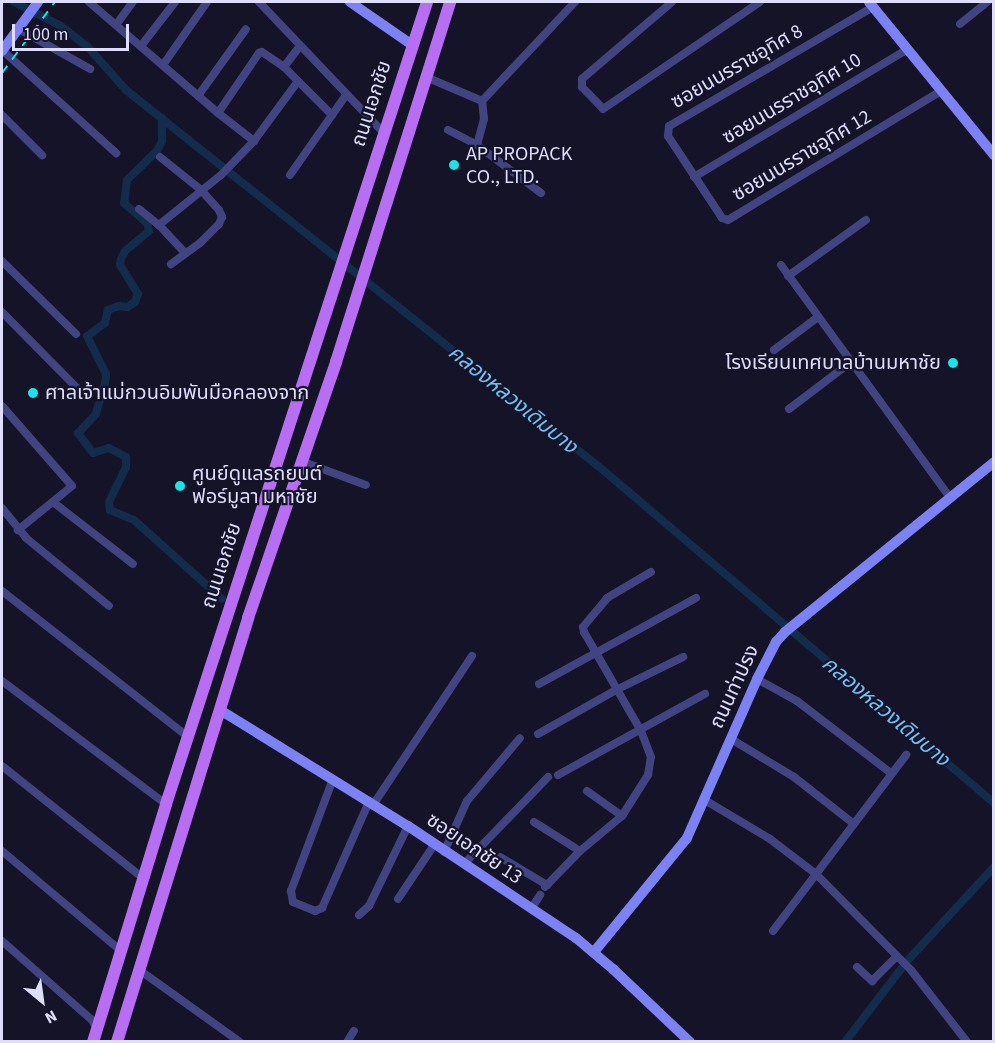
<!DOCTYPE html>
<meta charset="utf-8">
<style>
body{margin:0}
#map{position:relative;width:995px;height:1043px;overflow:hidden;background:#151328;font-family:"Source Sans 3","Noto Sans Thai",sans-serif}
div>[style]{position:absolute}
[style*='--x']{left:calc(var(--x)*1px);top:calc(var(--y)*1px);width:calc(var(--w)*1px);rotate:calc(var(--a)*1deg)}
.canal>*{height:8px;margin:-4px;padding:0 4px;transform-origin:4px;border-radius:4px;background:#142c4b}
.street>*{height:8px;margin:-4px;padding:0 4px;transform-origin:4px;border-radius:4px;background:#424482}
.secondary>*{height:10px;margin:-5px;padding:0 5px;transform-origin:5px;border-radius:5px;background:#7c81f3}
.primary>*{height:12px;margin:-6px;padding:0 6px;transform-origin:6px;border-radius:6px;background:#b86ef2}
.rail>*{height:2px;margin-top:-1px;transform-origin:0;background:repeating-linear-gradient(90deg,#1ae3ea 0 9px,transparent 0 17px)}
.dots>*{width:16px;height:16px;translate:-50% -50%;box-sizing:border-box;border:3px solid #151328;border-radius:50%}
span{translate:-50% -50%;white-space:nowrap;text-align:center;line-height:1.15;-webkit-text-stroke:4.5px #151328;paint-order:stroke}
.street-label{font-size:20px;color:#deddfc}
.poi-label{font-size:20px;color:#deddfc}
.left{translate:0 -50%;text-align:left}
.right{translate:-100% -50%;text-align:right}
.water-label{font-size:21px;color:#74c0f2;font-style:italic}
.frame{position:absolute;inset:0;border:3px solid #deddfc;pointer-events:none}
.north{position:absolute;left:12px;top:971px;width:60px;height:60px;-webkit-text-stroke:4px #151328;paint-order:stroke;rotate:151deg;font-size:16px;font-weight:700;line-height:24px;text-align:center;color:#deddfc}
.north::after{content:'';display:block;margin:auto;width:21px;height:27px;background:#deddfc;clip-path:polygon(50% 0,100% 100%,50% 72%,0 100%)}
.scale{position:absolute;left:12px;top:24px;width:117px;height:27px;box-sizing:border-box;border:3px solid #deddfc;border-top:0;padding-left:8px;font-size:18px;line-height:21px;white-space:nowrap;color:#deddfc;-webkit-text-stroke:4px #151328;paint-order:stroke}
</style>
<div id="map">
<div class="canal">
<i style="--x:14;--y:2;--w:53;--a:27.1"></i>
<i style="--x:61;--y:26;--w:33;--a:38"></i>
<i style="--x:87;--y:46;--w:59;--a:48.4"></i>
<i style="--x:126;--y:90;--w:610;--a:38.54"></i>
<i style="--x:603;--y:470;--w:514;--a:40.42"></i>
<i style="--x:162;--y:118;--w:23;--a:90"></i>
<i style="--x:162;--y:141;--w:11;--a:117"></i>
<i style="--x:157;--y:151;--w:42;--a:136"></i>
<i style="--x:127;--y:180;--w:23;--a:97"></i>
<i style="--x:124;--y:203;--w:30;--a:41"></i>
<i style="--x:147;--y:223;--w:8;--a:76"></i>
<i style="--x:149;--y:231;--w:31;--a:140"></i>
<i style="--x:125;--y:251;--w:9;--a:117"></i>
<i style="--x:121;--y:259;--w:6;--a:99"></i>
<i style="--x:120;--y:265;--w:34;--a:58"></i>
<i style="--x:138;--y:294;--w:9;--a:111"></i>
<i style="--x:135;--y:302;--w:9;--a:148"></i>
<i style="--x:127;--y:307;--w:8;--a:-173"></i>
<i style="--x:119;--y:306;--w:12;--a:160"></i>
<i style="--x:108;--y:310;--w:13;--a:103"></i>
<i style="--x:105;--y:323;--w:22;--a:144"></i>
<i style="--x:87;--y:336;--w:42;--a:63.4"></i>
<i style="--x:106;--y:374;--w:10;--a:96"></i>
<i style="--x:105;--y:384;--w:31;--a:107"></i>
<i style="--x:96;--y:414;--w:26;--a:133"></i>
<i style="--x:78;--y:433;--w:25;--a:53"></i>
<i style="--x:93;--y:453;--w:17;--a:-17"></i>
<i style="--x:109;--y:448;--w:19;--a:28"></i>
<i style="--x:126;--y:457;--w:10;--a:90"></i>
<i style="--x:126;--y:467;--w:39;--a:116"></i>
<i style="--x:109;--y:502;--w:8;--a:83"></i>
<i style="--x:110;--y:510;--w:26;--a:23"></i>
<i style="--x:134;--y:520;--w:118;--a:41.9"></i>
<i style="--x:909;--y:959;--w:125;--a:-47.3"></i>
<i style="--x:845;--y:1042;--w:92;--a:-52.5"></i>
</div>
<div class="street">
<i style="--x:89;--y:2;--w:170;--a:40.7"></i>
<i style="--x:218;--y:113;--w:46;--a:37.9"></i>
<i style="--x:254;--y:141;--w:47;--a:134.1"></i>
<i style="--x:221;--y:175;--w:80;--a:141.1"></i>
<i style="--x:259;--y:2;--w:180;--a:46.4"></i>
<i style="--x:672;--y:2;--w:118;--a:139.5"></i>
<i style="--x:582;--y:79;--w:8;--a:90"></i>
<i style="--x:582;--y:87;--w:30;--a:46"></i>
<i style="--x:603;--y:109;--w:190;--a:-34.3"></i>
<i style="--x:873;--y:7;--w:236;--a:149.7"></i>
<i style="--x:669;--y:126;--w:10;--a:96"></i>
<i style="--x:668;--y:136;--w:98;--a:56.6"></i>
<i style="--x:722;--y:218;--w:6;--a:18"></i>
<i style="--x:728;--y:220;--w:249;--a:-31.2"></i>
<i style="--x:960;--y:24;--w:35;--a:-39"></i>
<i style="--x:116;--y:25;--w:29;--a:-54"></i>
<i style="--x:17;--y:28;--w:84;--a:29.3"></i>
<i style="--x:141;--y:46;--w:56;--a:-52.3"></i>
<i style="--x:2;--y:50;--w:154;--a:42.1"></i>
<i style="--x:163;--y:65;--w:77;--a:-55.1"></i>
<i style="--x:284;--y:67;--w:68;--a:45"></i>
<i style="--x:426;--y:77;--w:61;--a:23.2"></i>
<i style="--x:482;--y:101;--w:136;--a:-46.8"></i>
<i style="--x:198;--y:96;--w:82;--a:-54.4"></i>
<i style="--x:218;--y:113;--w:73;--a:-55.7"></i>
<i style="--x:259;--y:53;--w:3;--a:-18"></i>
<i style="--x:262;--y:52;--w:27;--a:34"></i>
<i style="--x:284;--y:67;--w:26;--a:-53"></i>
<i style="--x:2;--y:115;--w:57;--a:45"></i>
<i style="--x:448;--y:130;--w:33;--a:27"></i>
<i style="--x:477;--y:145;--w:80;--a:36.9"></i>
<i style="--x:254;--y:141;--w:74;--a:-53.7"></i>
<i style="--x:477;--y:145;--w:27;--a:-75"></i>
<i style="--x:484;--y:119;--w:18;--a:-96"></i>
<i style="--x:160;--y:157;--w:53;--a:38.8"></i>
<i style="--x:201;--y:190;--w:27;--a:48"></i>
<i style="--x:219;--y:210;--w:8;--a:67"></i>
<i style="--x:222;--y:217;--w:8;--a:113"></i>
<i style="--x:219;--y:224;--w:27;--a:135"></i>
<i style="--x:200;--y:243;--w:36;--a:144"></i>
<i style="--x:290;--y:175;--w:98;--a:-55"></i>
<i style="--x:694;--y:177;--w:249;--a:-30.9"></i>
<i style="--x:139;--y:209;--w:26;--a:39"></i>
<i style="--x:159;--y:225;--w:38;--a:47"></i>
<i style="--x:2;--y:261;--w:104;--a:44.6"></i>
<i style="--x:781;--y:265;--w:288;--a:54"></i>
<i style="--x:788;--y:276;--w:96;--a:-35.7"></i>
<i style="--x:2;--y:312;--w:111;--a:45.4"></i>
<i style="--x:774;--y:350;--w:55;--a:-36.9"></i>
<i style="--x:2;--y:406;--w:106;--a:48.8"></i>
<i style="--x:72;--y:486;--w:70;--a:140.8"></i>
<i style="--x:789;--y:409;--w:78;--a:-37.2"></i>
<i style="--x:301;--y:461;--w:69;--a:20.3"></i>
<i style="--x:53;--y:502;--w:101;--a:37.8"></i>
<i style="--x:2;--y:508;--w:38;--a:51"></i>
<i style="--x:26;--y:538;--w:107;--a:39.3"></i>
<i style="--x:2;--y:591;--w:236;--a:38.1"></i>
<i style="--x:757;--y:679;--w:46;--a:28.8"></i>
<i style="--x:797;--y:701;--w:118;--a:37.5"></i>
<i style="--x:2;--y:681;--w:205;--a:36.9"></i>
<i style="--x:539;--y:684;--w:179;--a:-28.7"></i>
<i style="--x:538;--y:734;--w:90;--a:-29.4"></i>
<i style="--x:616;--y:690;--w:75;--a:-26.2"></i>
<i style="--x:731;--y:739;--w:74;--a:31.1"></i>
<i style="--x:794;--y:777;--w:76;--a:38.1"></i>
<i style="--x:2;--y:766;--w:181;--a:38.5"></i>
<i style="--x:558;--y:775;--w:168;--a:-28.9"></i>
<i style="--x:333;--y:779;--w:120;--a:110.6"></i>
<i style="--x:291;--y:891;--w:11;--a:80"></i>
<i style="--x:293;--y:902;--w:24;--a:22"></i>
<i style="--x:315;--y:911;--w:8;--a:-23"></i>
<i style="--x:322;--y:908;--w:116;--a:-66.1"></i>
<i style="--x:703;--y:799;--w:78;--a:30.8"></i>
<i style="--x:770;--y:839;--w:58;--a:37.3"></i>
<i style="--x:816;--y:874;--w:135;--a:45.3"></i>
<i style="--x:911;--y:970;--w:91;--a:52.1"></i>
<i style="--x:373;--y:805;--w:179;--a:-56.4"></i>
<i style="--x:622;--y:816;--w:49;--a:-57.6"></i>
<i style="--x:648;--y:775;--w:18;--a:-81"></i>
<i style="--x:651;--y:757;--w:28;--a:-111"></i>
<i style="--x:641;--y:731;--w:114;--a:-119.9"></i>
<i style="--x:584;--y:632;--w:5;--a:-101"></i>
<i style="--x:583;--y:627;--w:38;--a:-50"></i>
<i style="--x:607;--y:598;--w:51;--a:-30.6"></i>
<i style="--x:534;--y:822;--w:54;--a:32.2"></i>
<i style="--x:2;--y:851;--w:154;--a:40"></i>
<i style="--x:444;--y:852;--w:56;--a:-65.7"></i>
<i style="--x:467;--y:801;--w:82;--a:-49.9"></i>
<i style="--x:500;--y:857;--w:55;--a:30.8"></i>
<i style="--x:464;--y:864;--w:121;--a:-46"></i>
<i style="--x:545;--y:887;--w:50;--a:-45.8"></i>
<i style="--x:580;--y:851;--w:55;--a:-39.8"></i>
<i style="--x:622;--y:816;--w:43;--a:-144.5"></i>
<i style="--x:398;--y:899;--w:65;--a:-56.3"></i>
<i style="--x:531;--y:909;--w:17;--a:-57"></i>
<i style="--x:359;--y:915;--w:13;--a:-42"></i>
<i style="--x:369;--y:906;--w:89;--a:-64"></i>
<i style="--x:773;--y:931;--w:221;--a:-52.9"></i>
<i style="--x:2;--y:941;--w:120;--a:41.3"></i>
<i style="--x:92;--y:1020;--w:10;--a:61"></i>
<i style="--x:857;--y:967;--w:21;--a:43"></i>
<i style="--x:872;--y:981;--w:35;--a:-45"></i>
<i style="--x:138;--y:969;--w:125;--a:35.6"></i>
<i style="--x:347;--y:1042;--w:13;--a:-58"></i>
</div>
<div class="secondary">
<i style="--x:350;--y:2;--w:75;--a:34.7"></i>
<i style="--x:869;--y:2;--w:198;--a:50.8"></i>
<i style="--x:2;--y:51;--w:61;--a:-53.7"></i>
<i style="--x:220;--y:710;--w:221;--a:31.7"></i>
<i style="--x:408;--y:826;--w:202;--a:33.7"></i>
<i style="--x:576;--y:938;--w:48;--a:40"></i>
<i style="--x:613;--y:969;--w:106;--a:43.5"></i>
<i style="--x:594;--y:952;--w:147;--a:-50.8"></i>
<i style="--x:687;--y:838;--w:174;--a:-66.2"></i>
<i style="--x:757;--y:679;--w:42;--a:-62.8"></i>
<i style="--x:776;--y:642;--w:13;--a:-48"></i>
<i style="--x:785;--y:632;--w:269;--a:-39.1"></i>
</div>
<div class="primary">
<i style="--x:93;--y:1042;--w:249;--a:-72.9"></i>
<i style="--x:166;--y:804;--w:843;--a:-71.97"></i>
<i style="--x:117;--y:1042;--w:444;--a:-72.8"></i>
<i style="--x:248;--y:618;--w:271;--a:-71"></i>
<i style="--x:336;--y:362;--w:378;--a:-72.4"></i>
</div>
<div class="rail">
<i style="--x:2;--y:73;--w:89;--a:-53.3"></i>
</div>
<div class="dots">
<i style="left:454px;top:165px;background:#1ae3ea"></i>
<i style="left:953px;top:363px;background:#1ae3ea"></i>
<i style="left:33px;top:393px;background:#1ae3ea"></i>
<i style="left:180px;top:486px;background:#1ae3ea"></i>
</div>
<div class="street-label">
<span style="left:737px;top:67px;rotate:-30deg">ซอยนนรราชอุทิศ 8</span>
<span style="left:792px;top:99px;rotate:-31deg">ซอยนนรราชอุทิศ 10</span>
<span style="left:372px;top:104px;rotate:-72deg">ถนนเอกชัย</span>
<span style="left:802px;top:156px;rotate:-31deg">ซอยนนรราชอุทิศ 12</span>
<span style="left:222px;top:566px;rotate:-72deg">ถนนเอกชัย</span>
<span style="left:735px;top:687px;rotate:-65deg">ถนนท่าปรง</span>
<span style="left:474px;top:849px;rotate:34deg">ซอยเอกชัย 13</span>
</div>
<div class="poi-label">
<span class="left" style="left:466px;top:166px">AP PROPACK<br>CO., LTD.</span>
<span class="right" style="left:941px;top:363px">โรงเรียนเทศบาลบ้านมหาชัย</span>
<span class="left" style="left:45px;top:393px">ศาลเจ้าแม่กวนอิมพันมือคลองจาก</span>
<span class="left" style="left:192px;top:486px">ศูนย์ดูแลรถยนต์<br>ฟอร์มูลา มหาชัย</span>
</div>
<div class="water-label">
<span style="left:513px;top:399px;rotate:39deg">คลองหลวงเดิมบาง</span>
<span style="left:886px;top:711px;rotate:40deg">คลองหลวงเดิมบาง</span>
</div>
<div class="frame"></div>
<div class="north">N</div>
<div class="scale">100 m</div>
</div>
